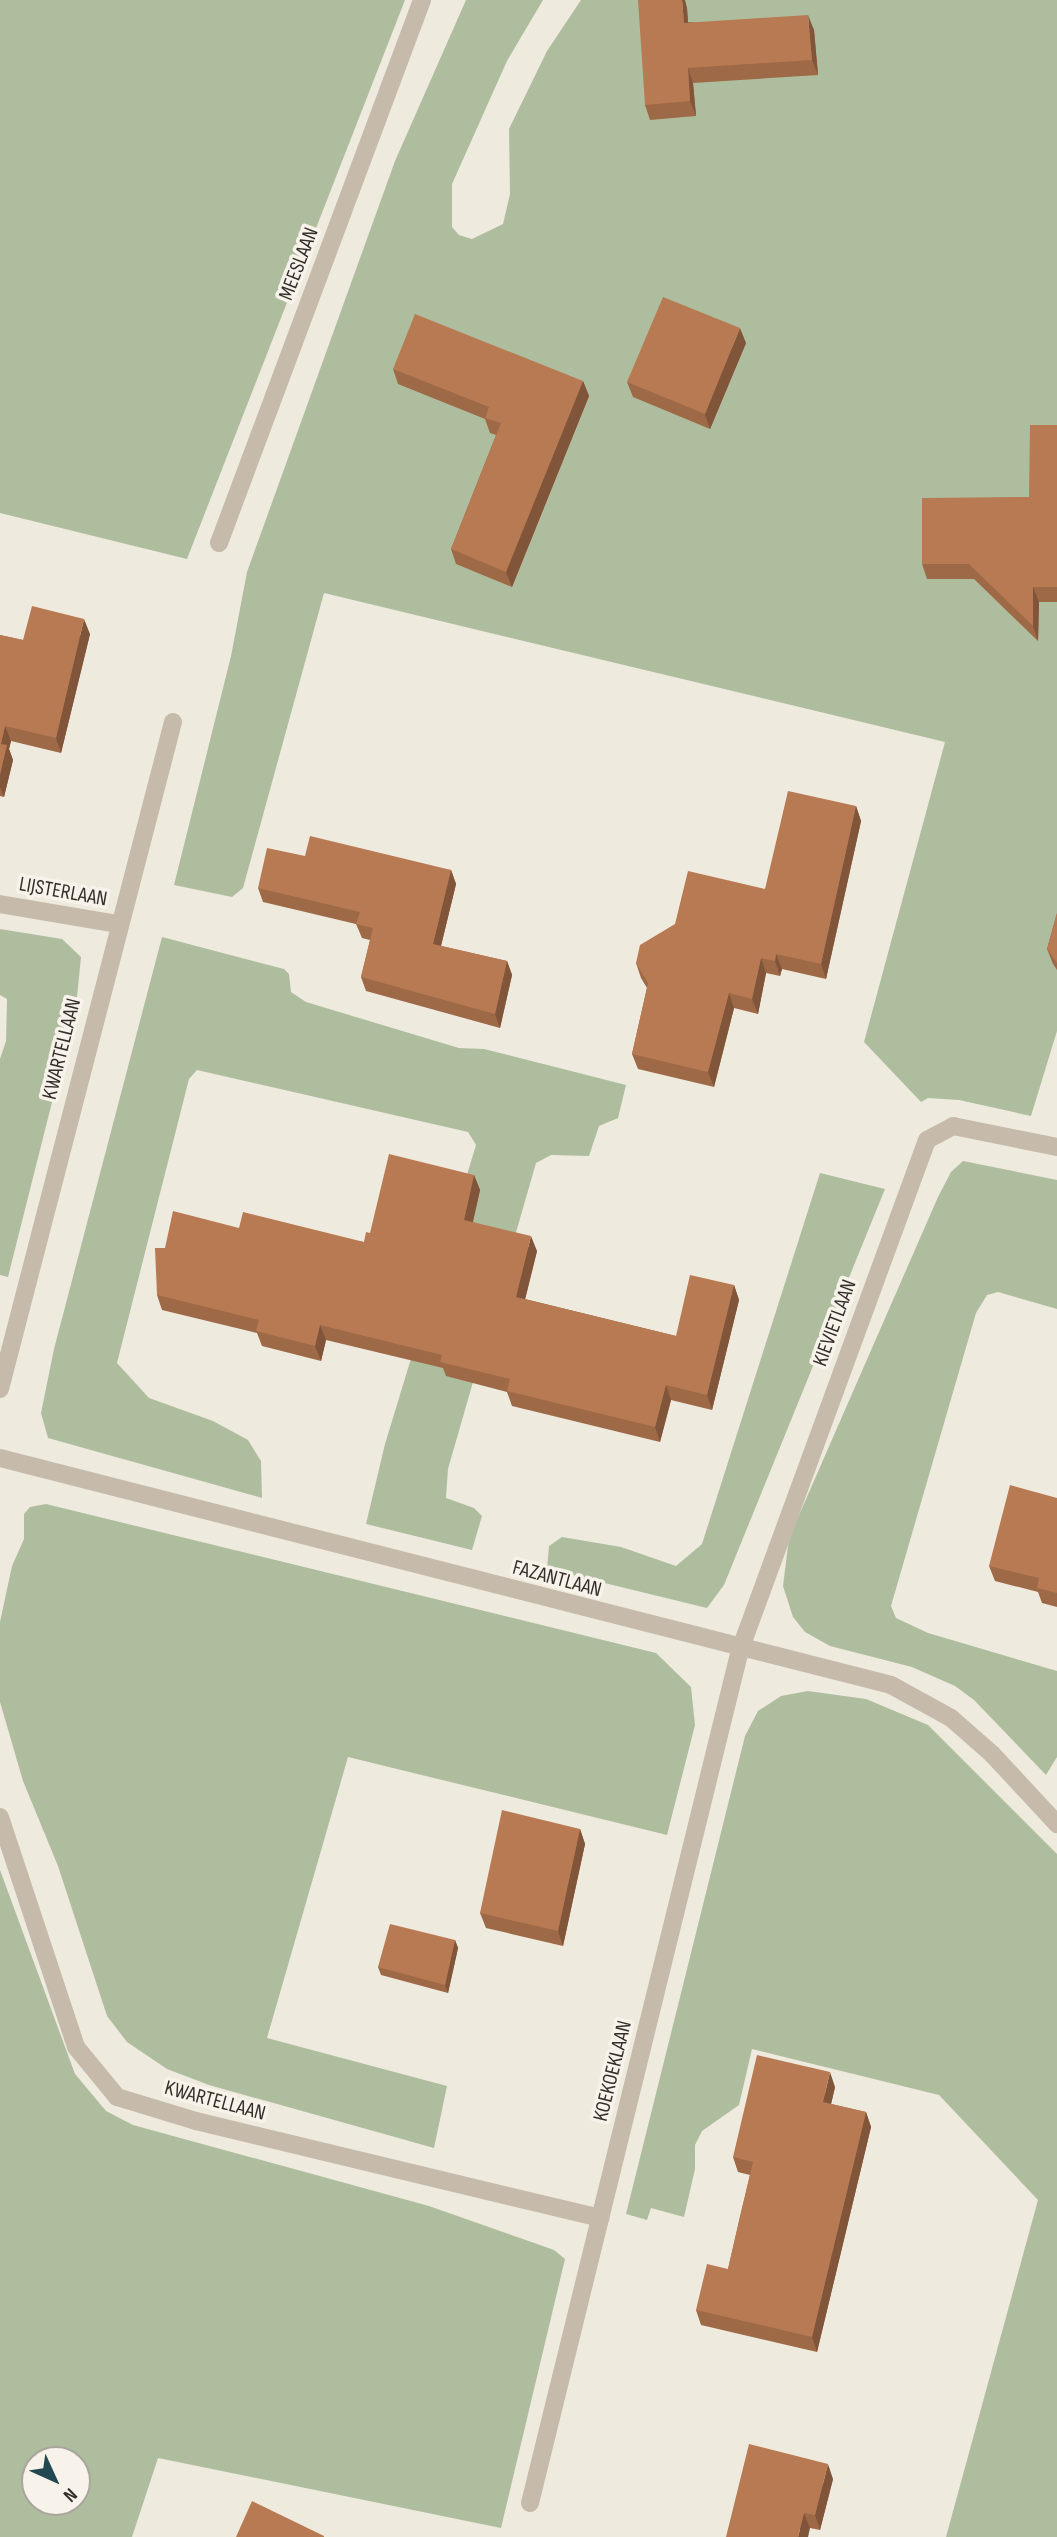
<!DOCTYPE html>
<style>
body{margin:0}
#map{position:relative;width:1057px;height:2537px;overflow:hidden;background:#efeade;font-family:"Sofia Sans Condensed",sans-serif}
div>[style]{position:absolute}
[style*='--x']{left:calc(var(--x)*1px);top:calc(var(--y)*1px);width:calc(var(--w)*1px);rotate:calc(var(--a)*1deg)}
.green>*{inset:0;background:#afbd9f}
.minor>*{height:18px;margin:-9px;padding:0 9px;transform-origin:9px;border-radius:9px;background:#c6bbab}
.wall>*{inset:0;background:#9e6947}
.shaded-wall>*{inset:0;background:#81553a}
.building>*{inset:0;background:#b87a53}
span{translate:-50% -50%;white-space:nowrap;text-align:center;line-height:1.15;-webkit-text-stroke:7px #f7f3ea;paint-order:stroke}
.street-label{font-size:21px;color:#352f29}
.north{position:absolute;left:21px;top:2446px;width:70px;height:70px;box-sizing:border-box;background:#f7f3ea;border:2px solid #a9a59d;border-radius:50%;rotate:135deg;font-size:19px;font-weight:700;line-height:28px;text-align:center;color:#352f29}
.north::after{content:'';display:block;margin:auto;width:24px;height:32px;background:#244851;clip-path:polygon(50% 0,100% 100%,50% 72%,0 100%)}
</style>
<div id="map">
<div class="green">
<i style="clip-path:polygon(0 0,405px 0,187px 559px,0 513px)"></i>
<i style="clip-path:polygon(466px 0,543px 0,507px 61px,452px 184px,452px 227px,459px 235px,472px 239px,503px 224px,510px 194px,509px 129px,547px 51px,581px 0,1057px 0,1057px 1031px,1031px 1116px,959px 1100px,928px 1098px,921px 1102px,864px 1042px,945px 742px,324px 593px,243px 888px,232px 897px,174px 885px,231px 656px,247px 572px,395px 161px)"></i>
<i style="clip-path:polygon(0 929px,62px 939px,81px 957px,76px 1007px,8px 1277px,0 1275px,0 1059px,6px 1041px,7px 999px,0 995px)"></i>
<i style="clip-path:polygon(162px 937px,284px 969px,289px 974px,291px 992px,306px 1002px,459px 1048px,484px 1049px,626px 1085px,618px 1118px,599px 1126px,589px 1156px,551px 1155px,536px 1163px,448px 1469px,446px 1498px,474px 1508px,482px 1516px,472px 1550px,366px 1524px,385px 1444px,476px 1145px,468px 1132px,197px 1070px,189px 1079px,117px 1363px,149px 1398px,213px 1421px,248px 1440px,261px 1461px,262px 1498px,48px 1438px,41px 1413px,54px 1349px)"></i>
<i style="clip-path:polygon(963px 1161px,1057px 1180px,1057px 1309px,998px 1292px,987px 1295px,976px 1313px,891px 1606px,896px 1618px,928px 1633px,1057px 1671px,1057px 1757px,1046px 1775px,974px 1700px,955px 1686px,912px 1667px,830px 1646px,805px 1632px,793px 1617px,783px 1586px,789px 1538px,938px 1197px,951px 1172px)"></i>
<i style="clip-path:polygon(820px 1173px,885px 1189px,724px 1585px,707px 1608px,547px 1569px,549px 1546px,562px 1537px,621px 1547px,676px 1566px,702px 1544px)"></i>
<i style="clip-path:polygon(46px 1504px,656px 1653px,691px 1687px,695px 1725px,667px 1835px,348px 1757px,267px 2038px,447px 2086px,434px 2148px,209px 2085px,167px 2069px,127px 2042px,107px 2016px,58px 1866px,23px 1781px,0 1702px,0 1622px,12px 1566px,24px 1539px,24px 1514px,30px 1507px)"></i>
<i style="clip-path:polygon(808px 1691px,866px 1699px,928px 1725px,1057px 1854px,1057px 2537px,946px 2537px,1038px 2200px,939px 2095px,752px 2049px,739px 2105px,702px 2131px,695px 2145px,695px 2169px,684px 2217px,651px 2208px,647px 2220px,626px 2214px,745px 1736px,758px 1711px,781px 1696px)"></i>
<i style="clip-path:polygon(evenodd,0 1870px,75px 2074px,106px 2111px,133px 2125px,429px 2206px,554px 2250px,565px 2259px,501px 2528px,158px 2458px,132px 2537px,0 2537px,0 1870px,35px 2460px,77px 2460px,77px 2502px,35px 2502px,35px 2460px)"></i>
</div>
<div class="minor">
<i style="--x:219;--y:543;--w:580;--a:-69.5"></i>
<i style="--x:0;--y:904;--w:120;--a:9.6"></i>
<i style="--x:0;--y:1389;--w:689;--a:-75.46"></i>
<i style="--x:0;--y:1458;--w:919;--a:14.29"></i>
<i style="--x:891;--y:1685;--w:68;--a:28.8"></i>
<i style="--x:951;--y:1718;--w:55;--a:41.3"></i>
<i style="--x:992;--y:1754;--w:96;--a:47.1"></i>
<i style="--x:0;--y:1817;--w:242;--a:71.7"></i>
<i style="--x:76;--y:2047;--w:65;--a:50.6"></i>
<i style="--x:117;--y:2097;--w:83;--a:16.9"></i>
<i style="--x:196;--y:2121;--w:416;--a:13.5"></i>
<i style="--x:530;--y:2503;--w:878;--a:-76.17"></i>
<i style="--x:740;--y:1650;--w:543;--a:-69.86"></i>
<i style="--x:927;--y:1140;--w:30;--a:-28"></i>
<i style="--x:953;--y:1126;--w:106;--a:11.4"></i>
</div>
<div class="wall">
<i style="clip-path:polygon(687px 8px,688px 22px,814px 30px,818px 75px,693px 83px,696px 116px,650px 120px,645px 105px)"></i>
<i style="clip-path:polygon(746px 343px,710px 429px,633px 397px,627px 382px)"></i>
<i style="clip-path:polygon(393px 369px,583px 381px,589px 396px,512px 587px,456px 564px,451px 549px,496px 435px,490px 433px,485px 419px,398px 384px)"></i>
<i style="clip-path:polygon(1057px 425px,1057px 602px,1039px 602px,1038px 641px,974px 579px,927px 579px,922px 564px,1029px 497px)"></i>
<i style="clip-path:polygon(90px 634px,61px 753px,11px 741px,9px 749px,13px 760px,4px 797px,0 796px,0 635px,23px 640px)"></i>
<i style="clip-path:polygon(856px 806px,861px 821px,826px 979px,782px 969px,780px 976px,766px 973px,758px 1014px,734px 1008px,714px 1087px,638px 1069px,632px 1054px,647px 988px,641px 978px,636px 963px,765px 889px)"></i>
<i style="clip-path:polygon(305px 856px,451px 870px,456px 884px,441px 946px,507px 961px,512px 975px,500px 1028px,366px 991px,361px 977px,370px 940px,362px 938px,356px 924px,263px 902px,258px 888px)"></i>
<i style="clip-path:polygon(1057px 913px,1057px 970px,1053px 964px,1047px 949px)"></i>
<i style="clip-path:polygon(474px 1175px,480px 1190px,473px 1222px,537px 1251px,525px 1299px,676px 1336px,734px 1285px,739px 1300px,712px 1410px,671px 1400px,660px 1442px,512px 1406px,507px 1392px,446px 1376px,443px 1368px,326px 1340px,321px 1361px,262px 1346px,257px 1333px,162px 1310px,157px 1295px,165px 1248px,239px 1228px,364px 1242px,370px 1233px)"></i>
<i style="clip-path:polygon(1057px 1498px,1057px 1607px,1042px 1603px,1038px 1592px,995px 1581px,989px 1566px)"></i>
<i style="clip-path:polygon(580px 1829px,585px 1844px,563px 1946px,486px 1928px,480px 1913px)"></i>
<i style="clip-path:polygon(455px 1940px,458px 1948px,448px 1993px,381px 1975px,378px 1967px)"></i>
<i style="clip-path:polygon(835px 2087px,831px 2104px,866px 2112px,871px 2127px,817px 2352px,701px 2325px,696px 2310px,728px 2269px,750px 2175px,738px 2172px,733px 2157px)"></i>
<i style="clip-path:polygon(833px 2479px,820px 2530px,810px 2528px,726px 2537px)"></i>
</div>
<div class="shaded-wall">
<i style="clip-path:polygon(682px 0,685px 0,687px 8px,689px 38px,684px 23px)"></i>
<i style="clip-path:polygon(808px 15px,814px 30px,818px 75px,812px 60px)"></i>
<i style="clip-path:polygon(688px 68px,693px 83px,696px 116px,690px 101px)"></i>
<i style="clip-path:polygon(740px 328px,746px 343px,710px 429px,705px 414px)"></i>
<i style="clip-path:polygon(583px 381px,589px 396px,512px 587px,506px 572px)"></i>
<i style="clip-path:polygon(1033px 587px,1039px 602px,1038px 641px,1033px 626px)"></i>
<i style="clip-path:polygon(84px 619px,90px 634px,61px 753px,56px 738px)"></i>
<i style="clip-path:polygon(5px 726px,11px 741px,9px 749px,13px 760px,4px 797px,0 787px,0 775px,1px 744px)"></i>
<i style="clip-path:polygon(856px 806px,861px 821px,826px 979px,821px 964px)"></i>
<i style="clip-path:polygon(451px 870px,456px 884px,438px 958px,433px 944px)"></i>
<i style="clip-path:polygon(776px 954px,782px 969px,780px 976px,775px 961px)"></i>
<i style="clip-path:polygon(761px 958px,766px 973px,758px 1014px,752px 999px)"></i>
<i style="clip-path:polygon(507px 961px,512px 975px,500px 1028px,495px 1014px)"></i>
<i style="clip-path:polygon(729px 993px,734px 1008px,714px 1087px,708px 1072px)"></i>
<i style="clip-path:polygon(474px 1175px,480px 1190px,470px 1234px,464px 1220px)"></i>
<i style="clip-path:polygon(531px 1236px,537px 1251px,522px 1312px,516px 1297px)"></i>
<i style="clip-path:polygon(734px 1285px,739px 1300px,712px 1410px,707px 1395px)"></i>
<i style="clip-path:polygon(320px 1325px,326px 1340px,321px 1361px,315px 1346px)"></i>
<i style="clip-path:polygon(666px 1385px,671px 1400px,660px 1442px,655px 1427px)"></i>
<i style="clip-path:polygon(580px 1829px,585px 1844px,563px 1946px,558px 1931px)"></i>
<i style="clip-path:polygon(455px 1940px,458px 1948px,448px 1993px,445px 1985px)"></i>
<i style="clip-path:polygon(830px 2072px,835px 2087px,828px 2117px,823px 2102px)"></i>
<i style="clip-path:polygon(866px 2112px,871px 2127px,817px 2352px,812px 2337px)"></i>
<i style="clip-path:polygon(828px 2464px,833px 2479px,820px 2530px,815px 2515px)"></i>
<i style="clip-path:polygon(804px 2513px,810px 2528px,808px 2537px,798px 2537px)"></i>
</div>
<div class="building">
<i style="clip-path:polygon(638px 0,682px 0,684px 23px,808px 15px,812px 60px,688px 68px,690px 101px,645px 105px)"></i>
<i style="clip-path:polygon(663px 297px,740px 328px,705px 414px,627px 382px)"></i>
<i style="clip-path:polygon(415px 314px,583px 381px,506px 572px,451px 549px,501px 423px,485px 418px,489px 407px,393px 369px)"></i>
<i style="clip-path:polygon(1030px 425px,1057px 425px,1057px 587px,1033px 587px,1033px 626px,969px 564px,922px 564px,922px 498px,1029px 497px)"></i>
<i style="clip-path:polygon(32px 606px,84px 619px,56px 738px,5px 726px,1px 744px,7px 745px,0 775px,0 635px,23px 640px)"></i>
<i style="clip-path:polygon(788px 791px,856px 806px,821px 964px,776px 954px,775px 961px,761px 958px,752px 999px,729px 993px,708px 1072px,632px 1054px,648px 983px,636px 963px,640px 945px,675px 924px,688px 871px,765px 889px)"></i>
<i style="clip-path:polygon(310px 836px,451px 870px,433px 944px,507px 961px,495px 1014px,361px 977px,373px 928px,356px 924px,360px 912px,258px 888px,267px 848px,305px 856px)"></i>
<i style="clip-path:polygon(1057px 913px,1057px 963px,1047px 949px)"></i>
<i style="clip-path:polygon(389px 1154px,474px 1175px,464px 1220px,531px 1236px,516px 1297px,676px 1336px,690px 1275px,734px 1285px,707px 1395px,666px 1385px,655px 1427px,507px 1391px,510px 1379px,440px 1362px,442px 1355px,320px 1325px,315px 1346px,256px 1331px,259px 1320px,157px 1295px,155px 1248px,165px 1248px,173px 1211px,239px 1228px,243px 1212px,364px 1242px,366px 1232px,370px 1233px)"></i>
<i style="clip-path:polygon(1010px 1485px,1057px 1498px,1057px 1593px,1037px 1588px,1039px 1578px,989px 1566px)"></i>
<i style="clip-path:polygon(502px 1810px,580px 1829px,558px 1931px,480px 1913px)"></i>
<i style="clip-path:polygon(390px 1924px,455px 1940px,445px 1985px,378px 1967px)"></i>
<i style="clip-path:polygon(757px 2055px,830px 2072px,823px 2102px,866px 2112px,812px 2337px,696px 2310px,707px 2264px,728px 2269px,740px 2216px,753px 2162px,733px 2157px)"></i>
<i style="clip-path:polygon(749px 2444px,828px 2464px,815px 2515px,804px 2513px,798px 2537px,726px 2537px)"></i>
<i style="clip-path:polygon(252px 2501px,324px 2536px,324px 2537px,236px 2537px)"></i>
</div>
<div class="street-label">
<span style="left:299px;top:264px;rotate:-69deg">MEESLAAN</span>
<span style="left:63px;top:892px;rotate:10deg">LIJSTERLAAN</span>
<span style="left:62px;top:1049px;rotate:-76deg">KWARTELLAAN</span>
<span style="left:835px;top:1323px;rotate:-70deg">KIEVIETLAAN</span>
<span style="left:557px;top:1579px;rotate:15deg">FAZANTLAAN</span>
<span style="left:613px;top:2071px;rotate:-76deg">KOEKOEKLAAN</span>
<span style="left:215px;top:2101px;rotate:15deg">KWARTELLAAN</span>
</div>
<div class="north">N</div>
</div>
